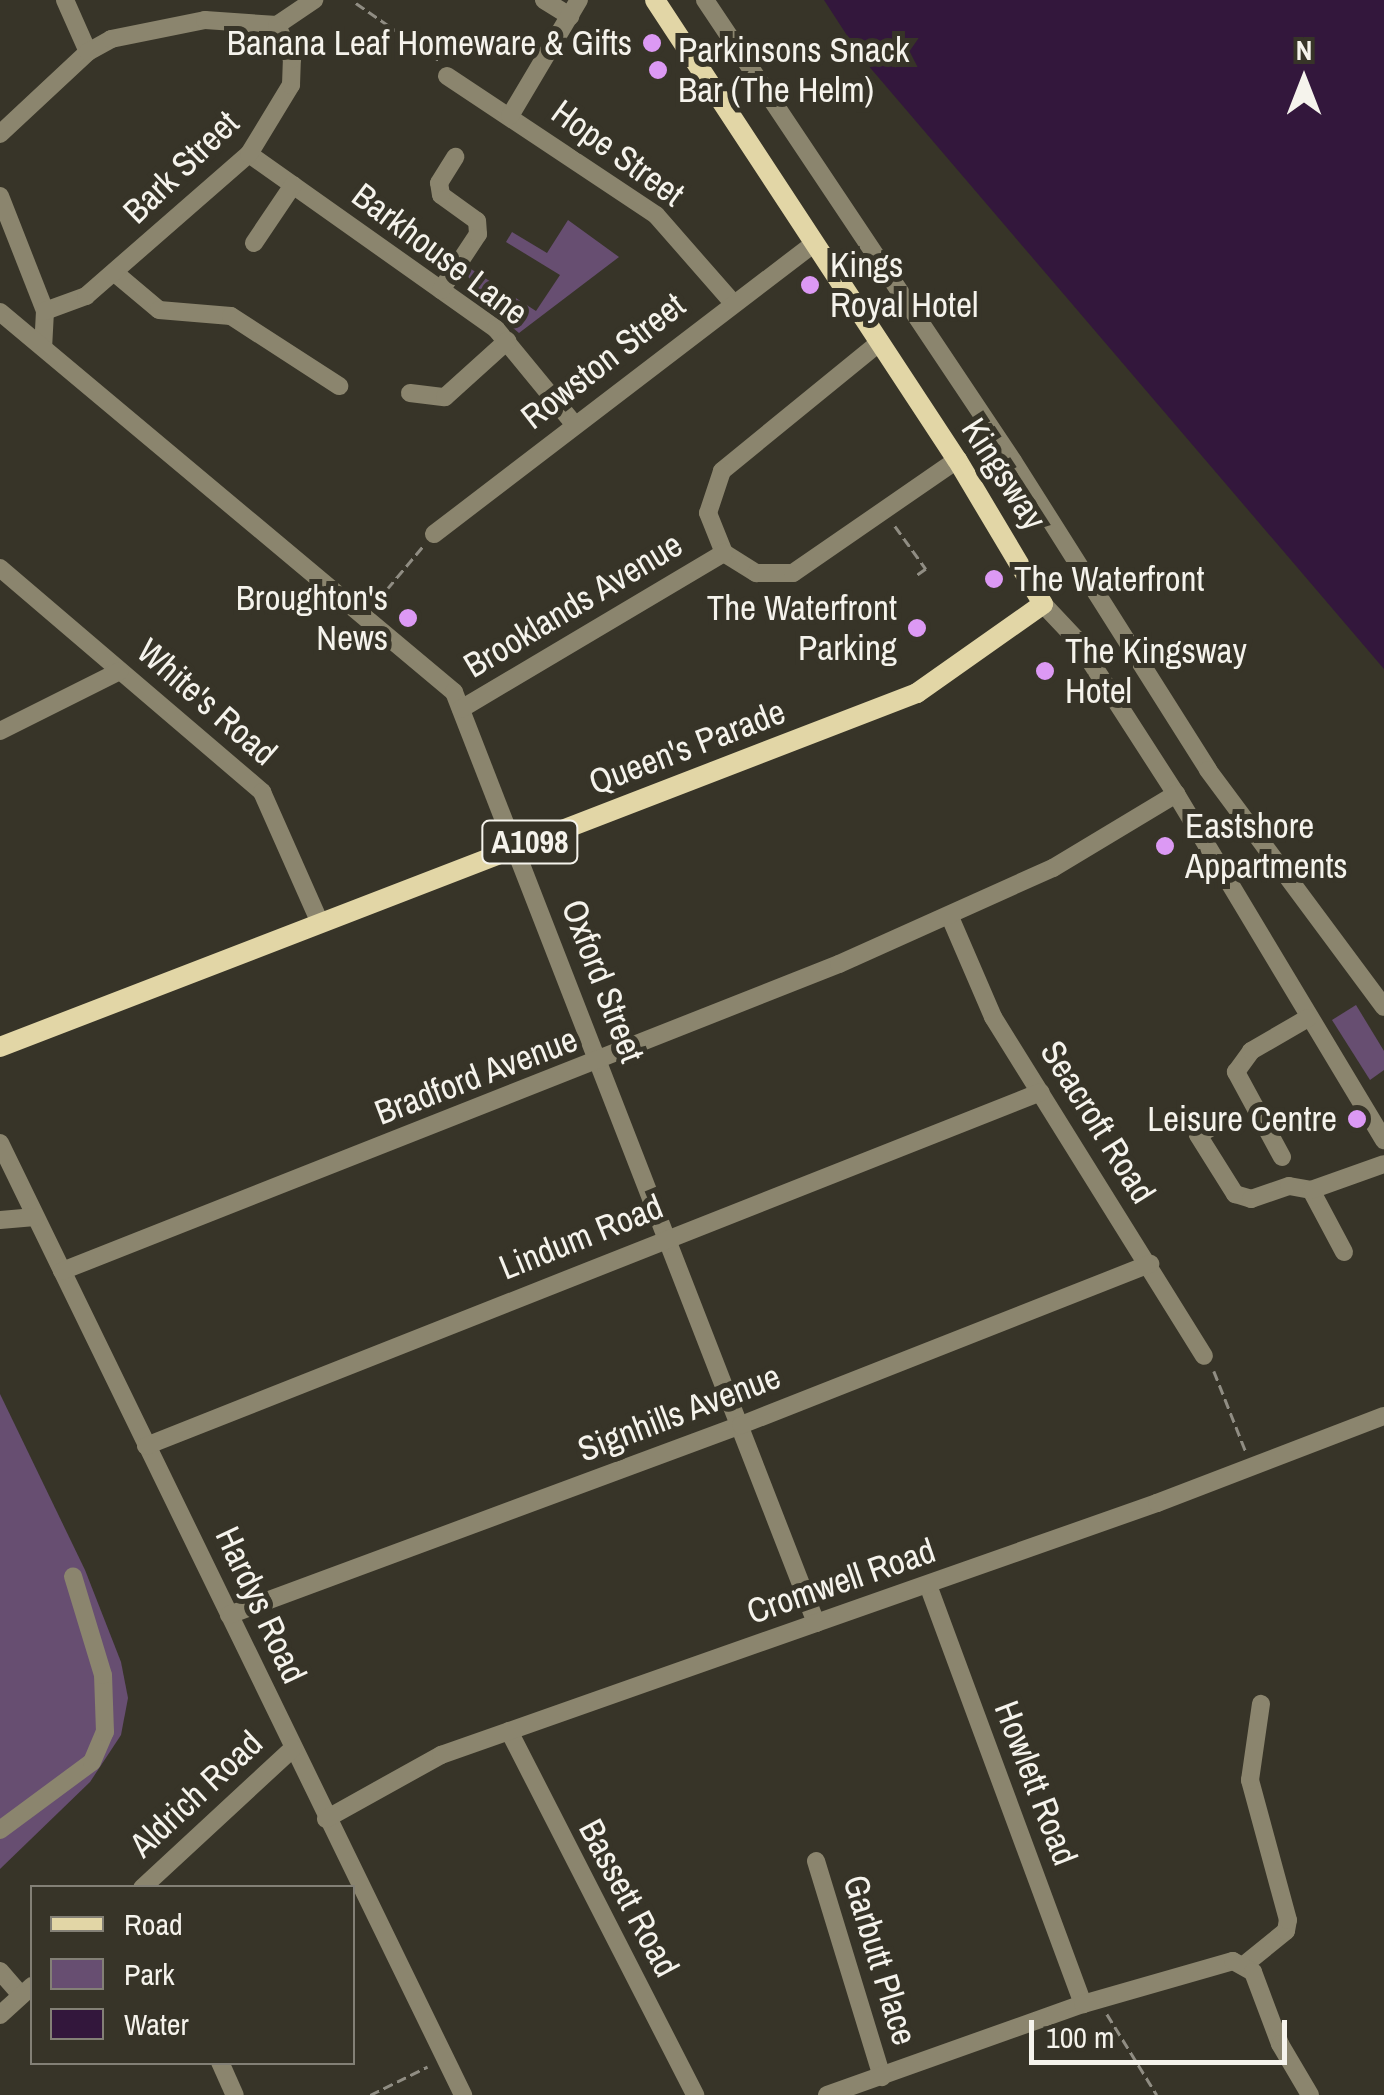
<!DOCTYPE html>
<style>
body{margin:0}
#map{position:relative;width:1384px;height:2095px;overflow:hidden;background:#373428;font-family:"Archivo Narrow",sans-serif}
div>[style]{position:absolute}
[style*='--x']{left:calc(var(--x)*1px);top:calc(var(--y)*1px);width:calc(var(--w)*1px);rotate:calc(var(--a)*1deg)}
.green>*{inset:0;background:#674e71}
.water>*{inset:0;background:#33173c}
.path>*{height:2.5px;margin-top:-1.25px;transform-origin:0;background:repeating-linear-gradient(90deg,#908d83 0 10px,transparent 0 15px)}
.minor>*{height:18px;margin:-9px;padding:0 9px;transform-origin:9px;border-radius:9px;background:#8b856e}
.major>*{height:20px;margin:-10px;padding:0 10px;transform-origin:10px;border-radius:10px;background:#e2d6a6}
.dots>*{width:28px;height:28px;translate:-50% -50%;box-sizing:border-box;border:5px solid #373428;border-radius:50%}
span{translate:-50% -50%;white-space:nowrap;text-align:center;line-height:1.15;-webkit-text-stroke:10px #373428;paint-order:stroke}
.shield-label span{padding:2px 8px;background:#373428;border:2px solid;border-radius:8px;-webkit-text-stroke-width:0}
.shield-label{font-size:32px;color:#f5f3ec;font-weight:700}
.poi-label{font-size:35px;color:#f5f3ec}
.right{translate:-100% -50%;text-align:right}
.left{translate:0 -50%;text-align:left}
.street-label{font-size:35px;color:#f5f3ec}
.legend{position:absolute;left:30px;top:1885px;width:325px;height:180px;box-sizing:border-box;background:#373428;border:2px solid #838076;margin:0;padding:12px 18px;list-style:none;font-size:30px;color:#f5f3ec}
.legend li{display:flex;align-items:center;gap:20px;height:50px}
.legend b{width:50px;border:2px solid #838076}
.north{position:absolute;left:1254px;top:30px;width:100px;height:100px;-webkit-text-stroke:8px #373428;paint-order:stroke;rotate:0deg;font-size:28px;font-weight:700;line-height:40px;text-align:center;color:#f5f3ec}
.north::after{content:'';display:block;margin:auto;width:35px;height:45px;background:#f5f3ec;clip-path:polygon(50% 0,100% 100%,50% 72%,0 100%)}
.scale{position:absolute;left:1029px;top:2020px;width:258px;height:45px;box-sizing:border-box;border:5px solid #f5f3ec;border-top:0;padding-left:12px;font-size:30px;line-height:35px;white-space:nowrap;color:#f5f3ec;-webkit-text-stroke:8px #373428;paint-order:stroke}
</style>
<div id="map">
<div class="green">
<i style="clip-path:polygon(568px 220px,619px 257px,519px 333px,474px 295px,468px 275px,471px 269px,536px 311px,560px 275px,506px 242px,512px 232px,547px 253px)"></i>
<i style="clip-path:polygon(1356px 1005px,1384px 1051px,1384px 1070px,1370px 1080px,1332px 1020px)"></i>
<i style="clip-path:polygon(0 1394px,85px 1570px,121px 1662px,128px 1698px,121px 1735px,90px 1782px,0 1869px)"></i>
</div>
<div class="water">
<i style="clip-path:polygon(824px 0,1384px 0,1384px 669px,861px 57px)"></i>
</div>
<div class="path">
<i style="--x:356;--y:3;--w:102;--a:34.6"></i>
<i style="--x:895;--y:526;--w:53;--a:54.2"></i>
<i style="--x:926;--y:569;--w:12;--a:145"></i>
<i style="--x:377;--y:601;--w:72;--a:-50.1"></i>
<i style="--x:1214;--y:1371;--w:87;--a:68.4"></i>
<i style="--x:1107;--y:2014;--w:95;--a:58.3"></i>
<i style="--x:370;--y:2095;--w:64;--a:-26.2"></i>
</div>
<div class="minor">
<i style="--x:65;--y:0;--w:57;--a:66.1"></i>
<i style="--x:544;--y:0;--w:31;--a:32"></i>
<i style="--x:705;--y:0;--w:554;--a:56.25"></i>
<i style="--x:1013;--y:461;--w:365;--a:57.7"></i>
<i style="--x:1208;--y:770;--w:295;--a:53.4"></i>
<i style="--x:447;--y:76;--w:251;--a:33.6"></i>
<i style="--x:656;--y:215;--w:117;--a:48.8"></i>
<i style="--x:510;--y:116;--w:135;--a:-59.3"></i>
<i style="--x:0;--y:134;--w:120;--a:-43"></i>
<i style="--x:88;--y:52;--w:26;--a:-29"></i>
<i style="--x:111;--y:39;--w:96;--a:-11.4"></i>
<i style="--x:205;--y:20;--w:72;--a:4"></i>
<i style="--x:277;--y:25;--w:45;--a:-34"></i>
<i style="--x:249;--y:154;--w:303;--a:35.3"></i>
<i style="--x:496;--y:329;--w:123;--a:50.6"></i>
<i style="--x:0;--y:196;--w:123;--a:68.6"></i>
<i style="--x:45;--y:311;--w:36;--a:93"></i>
<i style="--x:254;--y:243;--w:70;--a:-56.1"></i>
<i style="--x:115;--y:273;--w:57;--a:40.1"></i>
<i style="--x:159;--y:310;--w:72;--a:4.8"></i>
<i style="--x:231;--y:316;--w:129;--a:32.9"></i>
<i style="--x:441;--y:290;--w:67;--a:-56.5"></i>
<i style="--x:478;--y:234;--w:13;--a:-94"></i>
<i style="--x:477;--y:221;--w:44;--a:-144.2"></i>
<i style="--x:441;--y:195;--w:12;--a:-99"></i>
<i style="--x:439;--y:183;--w:31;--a:-58"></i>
<i style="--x:45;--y:311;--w:44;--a:-20.1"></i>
<i style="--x:86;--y:296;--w:216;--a:-41.1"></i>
<i style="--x:249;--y:154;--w:81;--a:-58.7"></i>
<i style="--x:291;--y:85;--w:26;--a:-88"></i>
<i style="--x:292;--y:59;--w:37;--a:-114"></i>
<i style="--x:0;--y:312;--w:592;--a:39.93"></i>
<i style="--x:454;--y:692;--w:999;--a:68.75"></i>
<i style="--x:880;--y:342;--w:204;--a:140.8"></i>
<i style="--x:722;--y:471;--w:44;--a:108.4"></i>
<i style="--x:708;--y:513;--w:43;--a:68.2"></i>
<i style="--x:724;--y:553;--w:38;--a:32"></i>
<i style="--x:756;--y:573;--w:37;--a:0"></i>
<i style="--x:793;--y:573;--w:199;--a:-34.6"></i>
<i style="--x:410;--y:393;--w:35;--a:7"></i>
<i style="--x:445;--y:397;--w:84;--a:-42.1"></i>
<i style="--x:434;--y:534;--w:479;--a:-37.4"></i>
<i style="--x:0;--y:568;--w:345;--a:40.5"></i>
<i style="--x:262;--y:792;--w:143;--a:66.1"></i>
<i style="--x:1043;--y:604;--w:48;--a:46.7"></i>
<i style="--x:1076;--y:639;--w:184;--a:57.2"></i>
<i style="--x:1176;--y:794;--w:404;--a:59"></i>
<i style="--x:461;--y:709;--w:306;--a:-30.7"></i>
<i style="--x:0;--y:731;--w:134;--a:-26.6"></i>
<i style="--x:950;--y:917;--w:109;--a:66.7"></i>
<i style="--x:993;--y:1017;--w:399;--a:58.1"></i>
<i style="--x:1221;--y:1122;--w:26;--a:151"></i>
<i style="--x:1198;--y:1135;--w:70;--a:57.9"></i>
<i style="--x:1235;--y:1194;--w:17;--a:17"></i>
<i style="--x:1251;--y:1199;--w:40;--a:-18.9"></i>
<i style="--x:1289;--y:1186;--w:22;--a:10"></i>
<i style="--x:0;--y:1143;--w:1059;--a:64.06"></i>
<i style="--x:1282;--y:1157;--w:97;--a:-118.4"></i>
<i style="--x:1236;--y:1072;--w:26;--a:-54"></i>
<i style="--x:1251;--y:1051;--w:66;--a:-30.1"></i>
<i style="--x:0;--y:1220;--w:35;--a:-5"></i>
<i style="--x:1344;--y:1252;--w:70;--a:-118"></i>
<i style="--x:1311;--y:1190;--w:77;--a:-19.6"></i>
<i style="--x:62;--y:1271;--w:835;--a:-21.56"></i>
<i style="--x:839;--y:964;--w:235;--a:-24.2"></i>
<i style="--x:1053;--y:868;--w:144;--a:-31"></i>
<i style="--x:146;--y:1446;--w:962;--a:-21.58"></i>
<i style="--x:928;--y:1585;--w:447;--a:69.7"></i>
<i style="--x:229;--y:1615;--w:546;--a:-20.36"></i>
<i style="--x:741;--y:1425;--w:440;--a:-21.5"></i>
<i style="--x:509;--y:1731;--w:409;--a:62.9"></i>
<i style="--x:326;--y:1819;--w:132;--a:-29.1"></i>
<i style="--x:441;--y:1755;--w:759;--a:-19.39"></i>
<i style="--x:1157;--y:1503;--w:243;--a:-21"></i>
<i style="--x:0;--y:1830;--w:114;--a:-36.5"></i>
<i style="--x:92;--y:1762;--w:33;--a:-67"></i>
<i style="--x:105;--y:1732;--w:57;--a:-92"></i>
<i style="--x:103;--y:1675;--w:103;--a:-106.9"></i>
<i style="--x:816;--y:1861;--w:226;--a:73"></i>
<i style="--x:142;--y:1888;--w:206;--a:-42.8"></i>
<i style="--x:1244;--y:1965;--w:54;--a:-39"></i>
<i style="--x:1286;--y:1931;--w:11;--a:-80"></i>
<i style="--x:1288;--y:1920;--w:145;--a:-105.2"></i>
<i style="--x:1250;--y:1780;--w:77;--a:-81.8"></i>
<i style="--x:0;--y:1971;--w:32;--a:49"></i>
<i style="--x:0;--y:2015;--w:43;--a:-42.2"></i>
<i style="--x:220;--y:2062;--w:36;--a:66"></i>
<i style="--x:827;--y:2095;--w:272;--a:-19.6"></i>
<i style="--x:1083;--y:2004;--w:156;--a:-16"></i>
<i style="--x:1233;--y:1961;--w:23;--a:29"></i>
<i style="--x:1253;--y:1972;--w:77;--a:69.4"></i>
<i style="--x:1280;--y:2044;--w:59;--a:59.5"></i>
</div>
<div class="major">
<i style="--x:0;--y:1047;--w:983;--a:-21.11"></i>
<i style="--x:917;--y:693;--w:154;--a:-35.2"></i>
<i style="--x:1043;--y:604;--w:168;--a:-120.8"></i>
<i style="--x:957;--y:460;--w:550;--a:-123.29"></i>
</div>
<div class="dots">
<i style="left:652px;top:43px;background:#dc99f4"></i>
<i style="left:658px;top:70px;background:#dc99f4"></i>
<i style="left:810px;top:285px;background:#dc99f4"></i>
<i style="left:994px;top:579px;background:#dc99f4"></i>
<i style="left:408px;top:618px;background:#dc99f4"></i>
<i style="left:917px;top:628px;background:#dc99f4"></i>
<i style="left:1045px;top:671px;background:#dc99f4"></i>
<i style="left:1165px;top:846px;background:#dc99f4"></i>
<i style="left:1357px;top:1119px;background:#dc99f4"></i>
</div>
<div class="shield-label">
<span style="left:530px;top:842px">A1098</span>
</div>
<div class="poi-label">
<span class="right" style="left:632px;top:43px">Banana Leaf Homeware &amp; Gifts</span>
<span class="left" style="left:678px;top:70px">Parkinsons Snack<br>Bar (The Helm)</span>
<span class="left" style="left:830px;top:285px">Kings<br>Royal Hotel</span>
<span class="left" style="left:1014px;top:579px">The Waterfront</span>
<span class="right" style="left:388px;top:618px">Broughton's<br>News</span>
<span class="right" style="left:897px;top:628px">The Waterfront<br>Parking</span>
<span class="left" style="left:1065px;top:671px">The Kingsway<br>Hotel</span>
<span class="left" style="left:1185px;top:846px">Eastshore<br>Appartments</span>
<span class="right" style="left:1337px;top:1119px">Leisure Centre</span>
</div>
<div class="street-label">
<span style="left:618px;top:153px;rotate:36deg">Hope Street</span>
<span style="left:181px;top:167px;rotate:-44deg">Bark Street</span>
<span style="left:440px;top:254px;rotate:37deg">Barkhouse Lane</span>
<span style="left:603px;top:361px;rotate:-38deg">Rowston Street</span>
<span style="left:1004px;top:474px;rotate:57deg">Kingsway</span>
<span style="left:573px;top:605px;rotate:-31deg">Brooklands Avenue</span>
<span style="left:207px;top:702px;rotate:41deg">White's Road</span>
<span style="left:687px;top:747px;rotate:-21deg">Queen's Parade</span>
<span style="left:603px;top:981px;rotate:69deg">Oxford Street</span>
<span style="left:476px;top:1076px;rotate:-21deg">Bradford Avenue</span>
<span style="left:1098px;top:1122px;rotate:58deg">Seacroft Road</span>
<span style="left:581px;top:1237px;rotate:-22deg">Lindum Road</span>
<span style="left:679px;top:1413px;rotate:-21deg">Signhills Avenue</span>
<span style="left:841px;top:1581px;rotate:-19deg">Cromwell Road</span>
<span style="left:261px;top:1605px;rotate:65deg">Hardys Road</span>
<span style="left:1036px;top:1783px;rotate:69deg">Howlett Road</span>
<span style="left:196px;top:1794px;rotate:-43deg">Aldrich Road</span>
<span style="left:629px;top:1898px;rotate:62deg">Bassett Road</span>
<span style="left:880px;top:1960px;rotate:73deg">Garbutt Place</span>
</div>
<ul class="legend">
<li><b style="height:12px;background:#e2d6a6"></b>Road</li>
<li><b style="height:28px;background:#674e71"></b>Park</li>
<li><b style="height:28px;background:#33173c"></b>Water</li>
</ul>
<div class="north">N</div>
<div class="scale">100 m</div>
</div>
